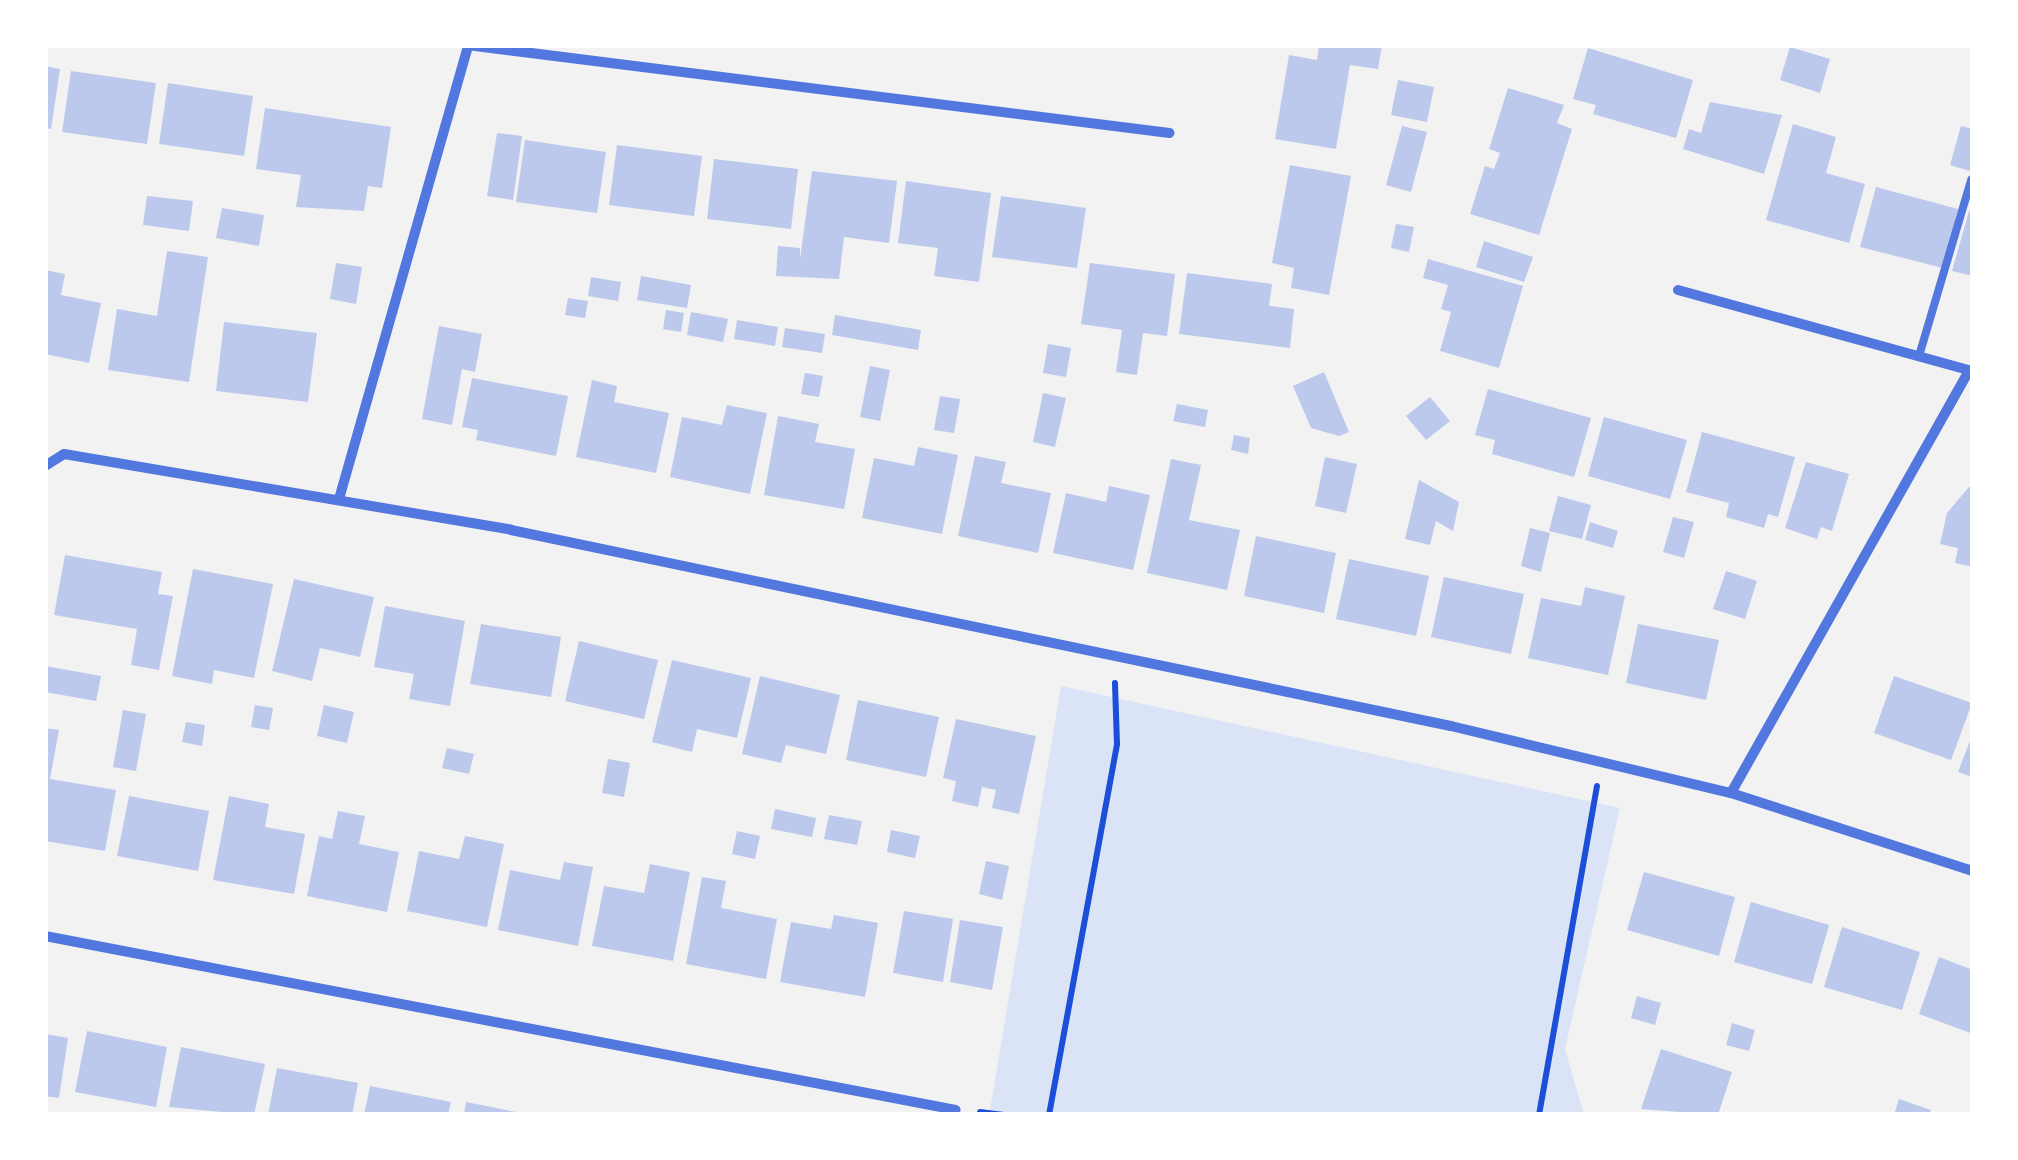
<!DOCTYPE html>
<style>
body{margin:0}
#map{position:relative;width:2018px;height:1160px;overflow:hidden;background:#f2f2f2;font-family:"Roboto Condensed",sans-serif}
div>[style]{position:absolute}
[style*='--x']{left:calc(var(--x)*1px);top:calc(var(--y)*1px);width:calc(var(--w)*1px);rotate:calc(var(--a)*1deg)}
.green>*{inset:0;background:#dbe4f7}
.building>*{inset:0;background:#bdc9ec}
.path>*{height:6px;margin:-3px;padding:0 3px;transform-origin:3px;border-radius:3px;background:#1d4ed8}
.service>*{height:8px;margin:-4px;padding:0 4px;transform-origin:4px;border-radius:4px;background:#5277de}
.minor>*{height:10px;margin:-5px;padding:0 5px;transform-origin:5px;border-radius:5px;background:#5277de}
span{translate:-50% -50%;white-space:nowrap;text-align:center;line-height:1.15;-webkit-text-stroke:8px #fff;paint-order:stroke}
.frame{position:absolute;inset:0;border:48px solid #fff;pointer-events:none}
</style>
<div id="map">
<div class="green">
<i style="clip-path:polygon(1061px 686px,1620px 808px,1565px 1049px,1584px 1115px,989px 1115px)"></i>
</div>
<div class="building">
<i style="clip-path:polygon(1319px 45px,1382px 45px,1378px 69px,1350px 65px,1336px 149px,1275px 139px,1289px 55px,1317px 60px)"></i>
<i style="clip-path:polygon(1790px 47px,1830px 59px,1820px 93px,1780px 80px)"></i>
<i style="clip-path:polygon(1588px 48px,1693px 80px,1676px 138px,1593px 114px,1596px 105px,1573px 99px)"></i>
<i style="clip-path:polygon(45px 66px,60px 69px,51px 129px,45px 128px)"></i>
<i style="clip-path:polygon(71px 71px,156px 83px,147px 144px,62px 132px)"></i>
<i style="clip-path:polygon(1398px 80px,1434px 87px,1427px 122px,1391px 115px)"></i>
<i style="clip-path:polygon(168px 83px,253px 96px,244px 156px,159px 144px)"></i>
<i style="clip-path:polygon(1508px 88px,1564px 105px,1557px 123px,1572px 129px,1539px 235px,1470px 214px,1485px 166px,1494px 169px,1500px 153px,1489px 149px)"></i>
<i style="clip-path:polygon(1710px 102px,1782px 115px,1764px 174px,1683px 149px,1689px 129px,1701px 133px)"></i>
<i style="clip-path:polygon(265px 108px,391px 127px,382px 188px,368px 186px,364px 211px,296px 207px,301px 175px,256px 169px)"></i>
<i style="clip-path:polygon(1793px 124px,1836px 137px,1826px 173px,1865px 184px,1849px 243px,1766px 220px)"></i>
<i style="clip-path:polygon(1402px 126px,1427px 132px,1411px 192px,1386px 185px)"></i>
<i style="clip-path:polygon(1961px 126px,1973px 129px,1973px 172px,1950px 165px)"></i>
<i style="clip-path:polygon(497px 133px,522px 136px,513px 200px,487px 196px)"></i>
<i style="clip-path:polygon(525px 140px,606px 152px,597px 213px,516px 202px)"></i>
<i style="clip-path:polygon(617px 145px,702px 156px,694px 216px,609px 205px)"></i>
<i style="clip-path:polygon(714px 159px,798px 169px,791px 229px,707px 219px)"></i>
<i style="clip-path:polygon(1290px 165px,1351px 176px,1329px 295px,1291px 288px,1294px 268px,1272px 263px)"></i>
<i style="clip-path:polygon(812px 171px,897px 181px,889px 243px,844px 237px,839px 279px,776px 276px,778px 246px,800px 248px,800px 259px)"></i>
<i style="clip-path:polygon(906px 181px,991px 193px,979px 282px,934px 276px,938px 248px,898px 243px)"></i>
<i style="clip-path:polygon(1876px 187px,1958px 209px,1943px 268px,1860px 247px)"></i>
<i style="clip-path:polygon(147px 196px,193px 201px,189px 231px,143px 225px)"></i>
<i style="clip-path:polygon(1001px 196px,1086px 208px,1077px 268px,992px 257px)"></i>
<i style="clip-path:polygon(222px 208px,264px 215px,259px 246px,216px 238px)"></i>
<i style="clip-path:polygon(1969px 211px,1973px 213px,1973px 276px,1952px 271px)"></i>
<i style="clip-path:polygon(1396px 224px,1414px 227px,1409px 252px,1391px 248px)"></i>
<i style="clip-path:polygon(1484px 241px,1533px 257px,1524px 282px,1476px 267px)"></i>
<i style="clip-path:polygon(167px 251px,208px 257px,189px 382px,108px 370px,117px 309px,157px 316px)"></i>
<i style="clip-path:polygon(1428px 259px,1523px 286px,1499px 368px,1440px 351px,1451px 312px,1441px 309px,1448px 285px,1423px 278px)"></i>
<i style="clip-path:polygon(336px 263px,362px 267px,356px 304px,330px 299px)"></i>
<i style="clip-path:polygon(1090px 263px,1175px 274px,1167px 336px,1143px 333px,1137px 375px,1116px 372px,1122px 330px,1081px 324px)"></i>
<i style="clip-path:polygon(45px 270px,65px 274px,61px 295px,101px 303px,89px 363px,45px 354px)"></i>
<i style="clip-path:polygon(1187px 273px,1272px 284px,1269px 306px,1294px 309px,1290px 348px,1179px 334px)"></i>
<i style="clip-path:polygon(641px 276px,691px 285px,687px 308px,637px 300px)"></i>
<i style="clip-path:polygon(591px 277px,621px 282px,618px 301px,588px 296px)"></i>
<i style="clip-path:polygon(568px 298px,588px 301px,585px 318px,565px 315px)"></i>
<i style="clip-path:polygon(666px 310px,684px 313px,681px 332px,663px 329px)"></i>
<i style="clip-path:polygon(691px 312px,728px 319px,723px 342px,687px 335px)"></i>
<i style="clip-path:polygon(835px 315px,921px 330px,918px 350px,832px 335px)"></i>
<i style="clip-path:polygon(737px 320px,778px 327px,775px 346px,734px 339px)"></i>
<i style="clip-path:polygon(224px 322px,317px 333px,308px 402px,216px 391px)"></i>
<i style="clip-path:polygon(439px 326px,482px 334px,475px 372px,462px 369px,452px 425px,422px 419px)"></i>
<i style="clip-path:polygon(785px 328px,825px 334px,822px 353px,782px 347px)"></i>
<i style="clip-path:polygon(1048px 344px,1071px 348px,1066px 377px,1043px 373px)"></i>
<i style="clip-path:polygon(870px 366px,890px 370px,880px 421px,860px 417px)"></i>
<i style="clip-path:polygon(1324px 372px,1349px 432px,1339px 436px,1311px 428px,1293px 386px)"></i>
<i style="clip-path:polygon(805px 373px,823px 376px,819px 397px,801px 394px)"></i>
<i style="clip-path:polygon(472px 378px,568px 396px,556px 456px,476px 440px,478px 430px,462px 427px)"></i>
<i style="clip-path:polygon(592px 380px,617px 386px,614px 402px,669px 413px,656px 473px,576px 457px)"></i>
<i style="clip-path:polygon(1488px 389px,1591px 418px,1574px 477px,1492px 454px,1495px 440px,1475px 435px)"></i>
<i style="clip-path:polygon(1043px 393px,1066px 398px,1055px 447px,1033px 442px)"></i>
<i style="clip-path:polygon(940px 396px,960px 399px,954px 433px,934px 430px)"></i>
<i style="clip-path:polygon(1430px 397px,1450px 421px,1426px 440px,1406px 416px)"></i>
<i style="clip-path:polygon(1177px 404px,1208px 410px,1205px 427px,1173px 421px)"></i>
<i style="clip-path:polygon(727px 405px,767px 413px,750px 494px,670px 477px,682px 417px,722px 425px)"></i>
<i style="clip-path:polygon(778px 416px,819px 424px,815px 442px,855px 449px,844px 509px,764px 495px)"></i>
<i style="clip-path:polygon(1604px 417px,1687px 440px,1670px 499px,1588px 476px)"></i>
<i style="clip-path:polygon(1702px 432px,1795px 457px,1778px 517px,1768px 514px,1764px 528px,1726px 517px,1729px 503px,1686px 492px)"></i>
<i style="clip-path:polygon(1234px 435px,1250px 438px,1248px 454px,1231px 450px)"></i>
<i style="clip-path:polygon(918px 447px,958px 455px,942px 534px,862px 518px,874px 458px,914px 466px)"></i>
<i style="clip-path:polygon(975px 456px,1006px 462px,1001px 483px,1051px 493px,1038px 553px,958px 536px)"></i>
<i style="clip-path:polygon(1325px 457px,1357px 464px,1346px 513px,1315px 506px)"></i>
<i style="clip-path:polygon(1171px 459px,1201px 465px,1189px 520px,1240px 530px,1227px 590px,1147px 573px)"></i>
<i style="clip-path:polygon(1806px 462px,1849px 474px,1832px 531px,1821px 527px,1817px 539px,1785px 528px)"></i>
<i style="clip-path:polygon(1419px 480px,1459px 502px,1453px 531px,1436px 521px,1430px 545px,1405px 539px)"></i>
<i style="clip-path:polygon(1109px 486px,1150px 495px,1133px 570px,1053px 553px,1066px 493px,1106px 502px)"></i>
<i style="clip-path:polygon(1969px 487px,1973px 488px,1973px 567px,1955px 563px,1958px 548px,1940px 544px,1947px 513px)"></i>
<i style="clip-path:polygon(1558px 496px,1591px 505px,1582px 539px,1549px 531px)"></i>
<i style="clip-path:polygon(1673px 517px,1694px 522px,1684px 558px,1663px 552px)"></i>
<i style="clip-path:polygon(1590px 522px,1618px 531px,1613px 548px,1585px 540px)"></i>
<i style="clip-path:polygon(1530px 528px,1550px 533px,1541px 572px,1521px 566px)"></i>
<i style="clip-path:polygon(1256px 536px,1336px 553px,1324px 613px,1244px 596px)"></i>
<i style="clip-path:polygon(65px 555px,162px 572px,158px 594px,173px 596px,159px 670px,131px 665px,137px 629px,54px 615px)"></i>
<i style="clip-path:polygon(1349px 559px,1429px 576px,1416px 636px,1336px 619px)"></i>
<i style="clip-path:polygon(193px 569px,273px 584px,254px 678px,214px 670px,212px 684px,172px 676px)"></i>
<i style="clip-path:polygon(1726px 571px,1757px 581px,1745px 619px,1713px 609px)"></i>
<i style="clip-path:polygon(1444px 577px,1524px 594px,1511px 654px,1431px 637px)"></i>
<i style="clip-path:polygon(294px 579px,374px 597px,360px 657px,320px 648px,312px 681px,272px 671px)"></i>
<i style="clip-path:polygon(1585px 587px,1625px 596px,1608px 675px,1528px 658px,1541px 598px,1581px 606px)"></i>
<i style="clip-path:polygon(385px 606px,465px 621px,450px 706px,409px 699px,414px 674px,374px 667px)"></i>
<i style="clip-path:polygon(481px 624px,561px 637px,551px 697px,470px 684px)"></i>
<i style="clip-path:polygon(1638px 624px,1719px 640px,1706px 700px,1626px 683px)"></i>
<i style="clip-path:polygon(579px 641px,658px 660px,644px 719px,565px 701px)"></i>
<i style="clip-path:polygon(672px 660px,751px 678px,737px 738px,697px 729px,692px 752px,652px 742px)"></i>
<i style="clip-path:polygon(45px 666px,101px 676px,96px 701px,45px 692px)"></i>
<i style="clip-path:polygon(760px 676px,840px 695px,826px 754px,786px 745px,781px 763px,742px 754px)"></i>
<i style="clip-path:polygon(1894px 676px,1972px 703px,1951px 760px,1874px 733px)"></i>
<i style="clip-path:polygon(858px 700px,939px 717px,926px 777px,846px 760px)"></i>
<i style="clip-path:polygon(255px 705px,273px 708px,269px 730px,251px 727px)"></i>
<i style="clip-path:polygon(324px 705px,354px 712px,347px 743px,317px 736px)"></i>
<i style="clip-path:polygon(123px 710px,146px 714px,136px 771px,113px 767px)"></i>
<i style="clip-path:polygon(956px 719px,1036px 736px,1019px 814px,992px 808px,996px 790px,982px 787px,978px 807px,952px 801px,956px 781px,943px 778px)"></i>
<i style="clip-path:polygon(186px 722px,205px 725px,202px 746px,182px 742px)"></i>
<i style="clip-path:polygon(45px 728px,59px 730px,50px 779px,116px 790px,105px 851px,45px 841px)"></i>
<i style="clip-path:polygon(1973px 733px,1973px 777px,1958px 772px)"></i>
<i style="clip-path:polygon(447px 748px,474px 754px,469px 774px,442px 768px)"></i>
<i style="clip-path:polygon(608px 759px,630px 763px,624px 797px,602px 793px)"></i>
<i style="clip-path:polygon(129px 796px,209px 811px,198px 871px,117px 856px)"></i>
<i style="clip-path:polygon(229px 796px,269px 804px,265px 827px,305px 834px,294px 894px,213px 880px)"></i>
<i style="clip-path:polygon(775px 809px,816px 818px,812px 837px,771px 829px)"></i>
<i style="clip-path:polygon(338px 811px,365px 816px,359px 844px,399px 852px,387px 912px,307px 896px,319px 836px,332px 839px)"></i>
<i style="clip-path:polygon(829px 815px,862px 821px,857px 845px,824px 839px)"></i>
<i style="clip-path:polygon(891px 830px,920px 836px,915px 858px,887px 852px)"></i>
<i style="clip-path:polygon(737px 831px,760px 836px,755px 859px,732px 854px)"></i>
<i style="clip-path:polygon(465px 836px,504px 844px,487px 927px,407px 911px,419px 851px,459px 859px)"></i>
<i style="clip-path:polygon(986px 861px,1009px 866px,1002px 900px,979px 894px)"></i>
<i style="clip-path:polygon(564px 862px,593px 867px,578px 946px,498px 930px,510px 870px,560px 880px)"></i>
<i style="clip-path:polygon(650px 864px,690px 872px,673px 961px,592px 946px,604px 886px,644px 893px)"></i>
<i style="clip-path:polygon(1644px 872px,1735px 897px,1719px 956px,1627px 930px)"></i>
<i style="clip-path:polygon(702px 877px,726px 881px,721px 908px,777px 919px,766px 979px,686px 964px)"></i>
<i style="clip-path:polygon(1751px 902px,1829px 925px,1812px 984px,1734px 962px)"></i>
<i style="clip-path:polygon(904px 911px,953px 919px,943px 982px,893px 973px)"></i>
<i style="clip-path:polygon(834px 915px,878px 923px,865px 997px,780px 982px,791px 922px,831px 929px)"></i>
<i style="clip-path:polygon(960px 920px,1003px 927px,992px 990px,950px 982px)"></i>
<i style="clip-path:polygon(1842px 927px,1920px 952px,1902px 1010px,1824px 987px)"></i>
<i style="clip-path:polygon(1939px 957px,1973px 970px,1973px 1034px,1919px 1014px)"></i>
<i style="clip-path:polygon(1637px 996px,1661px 1003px,1655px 1025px,1631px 1018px)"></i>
<i style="clip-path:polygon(1732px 1023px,1755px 1030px,1749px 1051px,1726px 1045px)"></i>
<i style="clip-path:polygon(87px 1031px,167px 1047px,156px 1107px,75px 1092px)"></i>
<i style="clip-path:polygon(45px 1034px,68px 1038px,59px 1098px,45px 1096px)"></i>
<i style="clip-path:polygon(181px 1047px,265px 1064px,254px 1115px,169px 1107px)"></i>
<i style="clip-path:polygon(1661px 1049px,1732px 1072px,1718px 1115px,1641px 1109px)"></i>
<i style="clip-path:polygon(277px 1068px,358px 1083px,352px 1115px,268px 1115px)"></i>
<i style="clip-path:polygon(370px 1086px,451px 1102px,448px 1115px,364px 1115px)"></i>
<i style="clip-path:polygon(1899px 1099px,1931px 1110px,1929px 1115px,1894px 1115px)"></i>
<i style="clip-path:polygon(466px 1102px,521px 1113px,520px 1115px,464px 1115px)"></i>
</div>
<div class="path">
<i style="--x:980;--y:1112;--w:24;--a:7"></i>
<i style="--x:1049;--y:1115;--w:377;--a:-79.6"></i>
<i style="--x:1117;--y:744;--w:61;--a:-91.9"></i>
<i style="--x:1539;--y:1115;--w:334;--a:-80"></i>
</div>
<div class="service">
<i style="--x:1919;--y:356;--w:184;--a:-73.5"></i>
</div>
<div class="minor">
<i style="--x:467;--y:45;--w:708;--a:7.14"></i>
<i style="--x:1678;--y:290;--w:306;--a:15.4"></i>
<i style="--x:45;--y:466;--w:22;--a:-32"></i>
<i style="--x:64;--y:454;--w:453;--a:9.6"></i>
<i style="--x:511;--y:530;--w:960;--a:11.78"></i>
<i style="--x:1451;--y:726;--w:288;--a:13.5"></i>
<i style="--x:1731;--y:793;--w:254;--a:17.9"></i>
<i style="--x:339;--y:499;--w:472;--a:-74.1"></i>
<i style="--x:1731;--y:793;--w:485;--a:-60.6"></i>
<i style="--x:45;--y:936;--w:927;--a:10.81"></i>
</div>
<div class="frame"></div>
</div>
